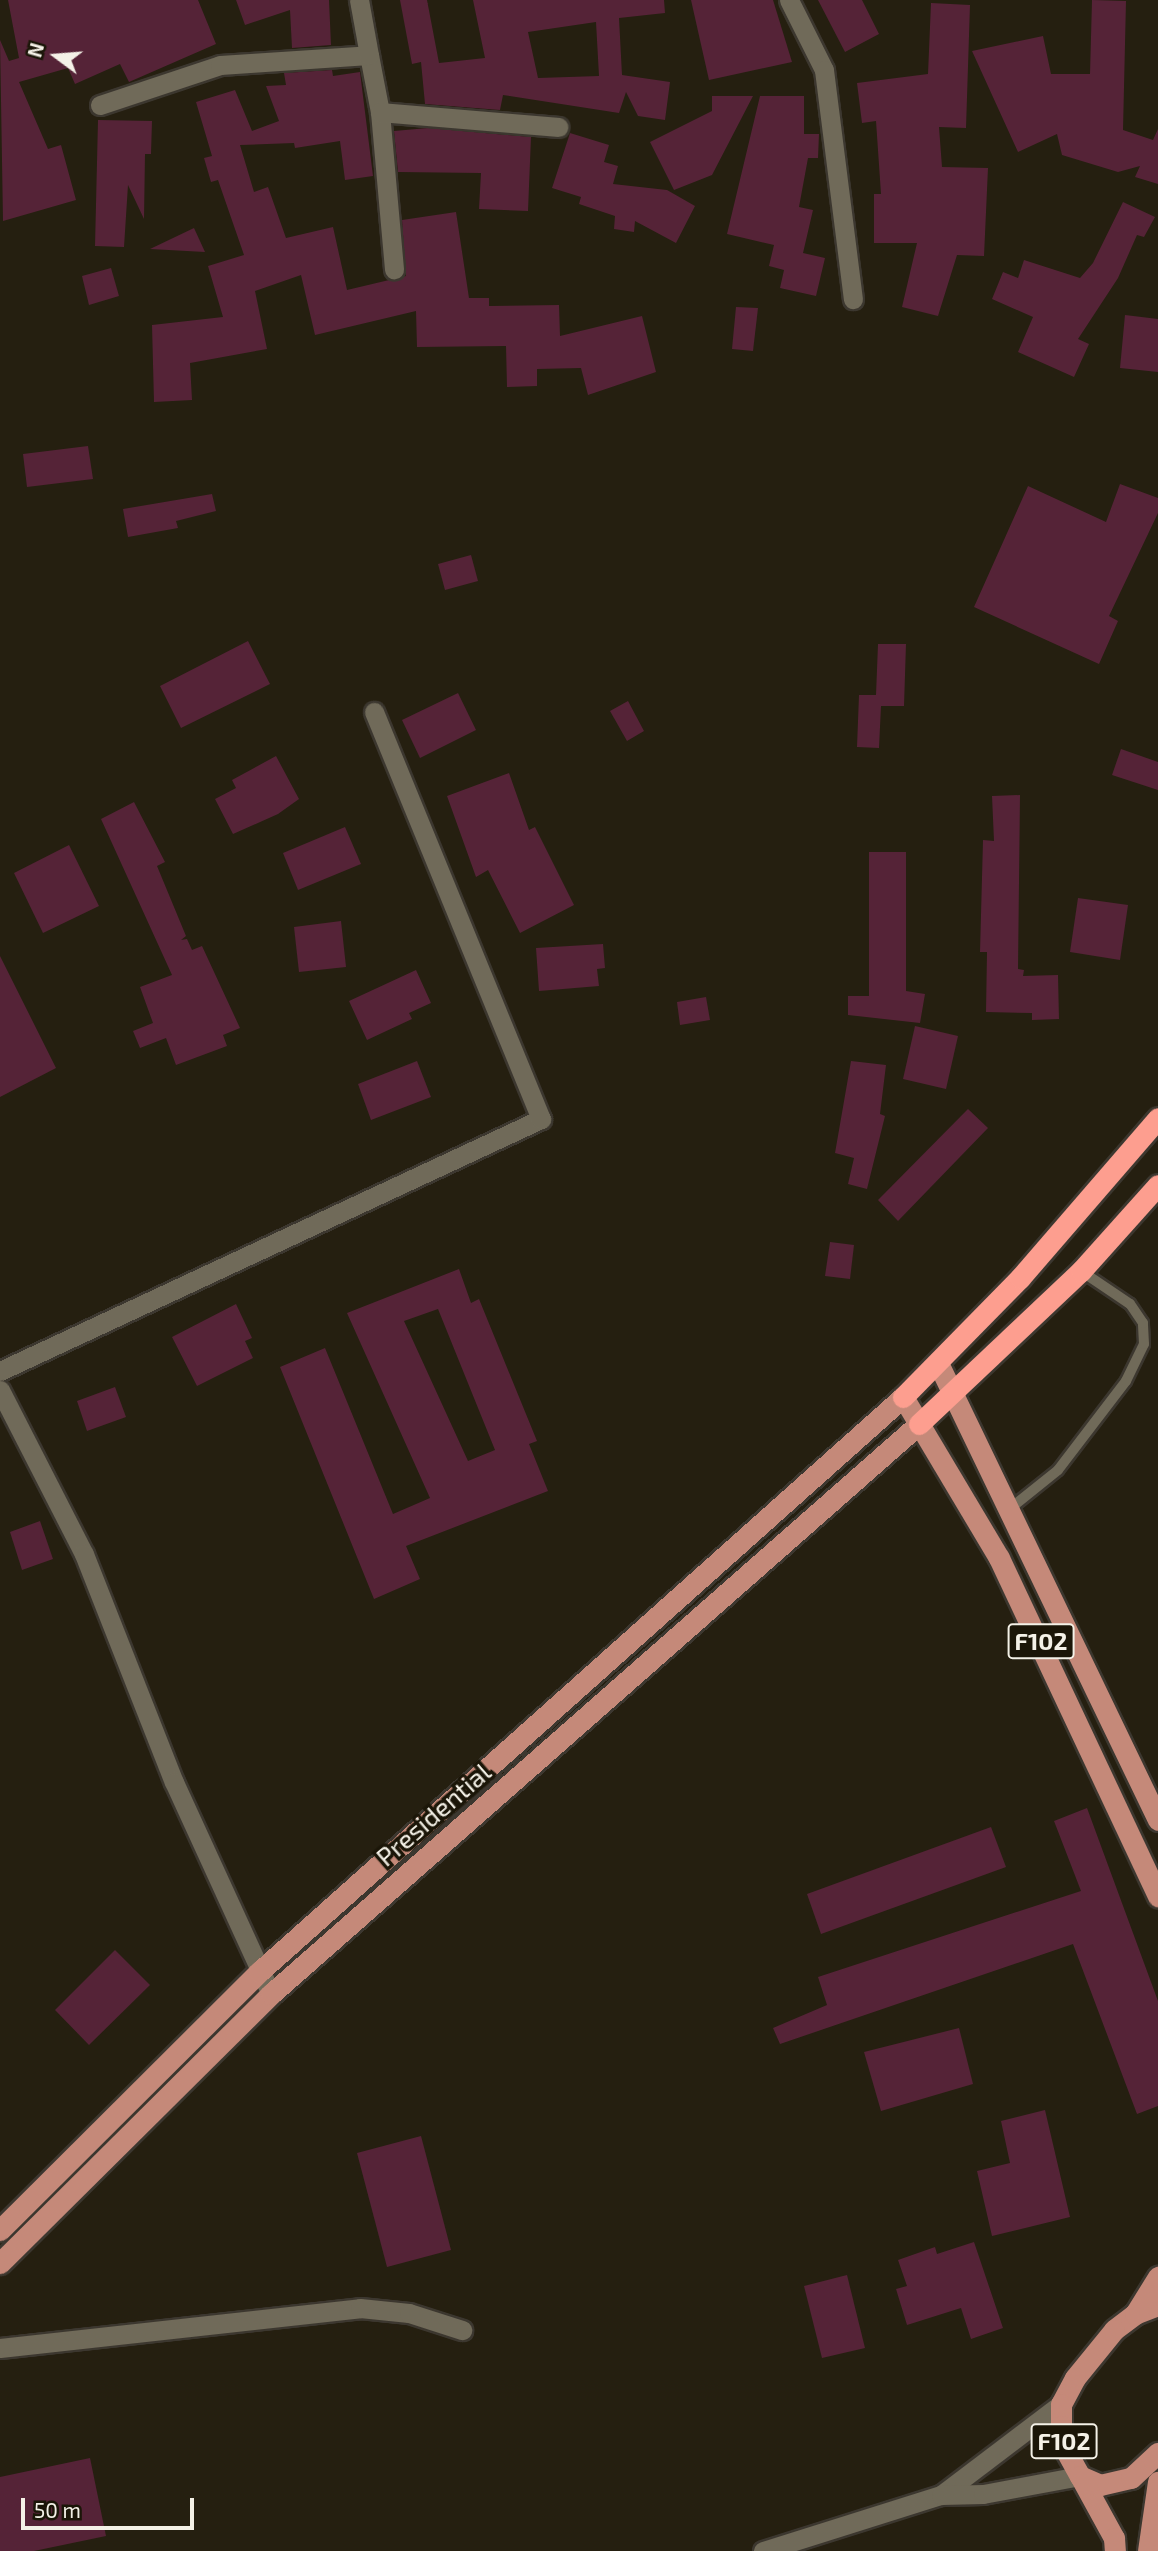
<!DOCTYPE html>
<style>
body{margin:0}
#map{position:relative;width:1158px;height:2551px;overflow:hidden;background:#251f10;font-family:"Exo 2",sans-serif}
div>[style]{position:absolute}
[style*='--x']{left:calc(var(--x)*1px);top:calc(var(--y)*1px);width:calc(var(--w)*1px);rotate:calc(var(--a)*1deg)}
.building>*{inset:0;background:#552337}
.roads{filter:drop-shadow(2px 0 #3c372f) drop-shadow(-2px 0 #3c372f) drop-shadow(0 2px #3c372f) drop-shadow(0 -2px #3c372f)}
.lane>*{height:10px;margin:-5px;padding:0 5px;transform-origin:5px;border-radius:5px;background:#706a59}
.street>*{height:19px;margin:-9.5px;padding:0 9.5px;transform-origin:9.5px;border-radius:9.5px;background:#706a59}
.primary>*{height:21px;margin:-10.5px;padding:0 10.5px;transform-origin:10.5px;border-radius:10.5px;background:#c58979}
.highway>*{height:21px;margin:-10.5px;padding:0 10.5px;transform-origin:10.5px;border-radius:10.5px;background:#fd9e8f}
span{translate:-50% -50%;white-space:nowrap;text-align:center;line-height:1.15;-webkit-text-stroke:7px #1b1608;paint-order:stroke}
.shield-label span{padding:2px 5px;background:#1b1608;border:2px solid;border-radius:5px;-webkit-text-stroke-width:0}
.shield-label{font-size:24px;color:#f4f1e7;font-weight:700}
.street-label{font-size:26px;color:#f4f1e7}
.north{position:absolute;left:21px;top:21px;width:70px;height:70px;-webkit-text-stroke:5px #1b1608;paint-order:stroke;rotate:286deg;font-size:19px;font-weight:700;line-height:28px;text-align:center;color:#f4f1e7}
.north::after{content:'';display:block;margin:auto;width:24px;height:32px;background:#f4f1e7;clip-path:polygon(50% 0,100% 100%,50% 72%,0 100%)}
.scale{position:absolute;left:21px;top:2498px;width:173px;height:32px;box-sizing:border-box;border:4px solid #f4f1e7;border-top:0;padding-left:9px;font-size:21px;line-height:24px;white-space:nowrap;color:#f4f1e7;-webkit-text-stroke:5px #1b1608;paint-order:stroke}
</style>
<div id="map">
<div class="building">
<i style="clip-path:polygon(8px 0,198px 0,216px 44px,129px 82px,120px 64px,75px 84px,68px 68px,19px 82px,48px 149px,61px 145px,76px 200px,3px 221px,0 40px,9px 61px,19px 58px)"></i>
<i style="clip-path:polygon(236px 0,329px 0,331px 45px,292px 48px,290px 10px,245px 25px)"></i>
<i style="clip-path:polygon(evenodd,400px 0,427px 0,439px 63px,485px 58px,473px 0,664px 0,665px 13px,619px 18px,622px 75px,670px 82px,665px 120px,638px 116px,626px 92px,619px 113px,503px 95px,500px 110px,425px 104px,421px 62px,412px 64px,400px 0,596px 22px,599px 76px,538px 78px,528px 32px,596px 22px)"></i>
<i style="clip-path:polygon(691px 0,773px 0,792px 62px,709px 80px)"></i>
<i style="clip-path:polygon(818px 0,862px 0,879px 34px,845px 52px)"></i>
<i style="clip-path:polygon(1092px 0,1126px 1px,1123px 130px,1153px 140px,1158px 129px,1158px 184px,1135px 177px,1140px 166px,1118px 172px,1062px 155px,1057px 134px,1018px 152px,972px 51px,1043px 36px,1051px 74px,1090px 74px)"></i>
<i style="clip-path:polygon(931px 3px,970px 5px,966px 128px,939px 127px,942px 167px,988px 168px,984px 256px,957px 255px,938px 316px,902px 307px,917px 243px,874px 243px,874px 194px,881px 194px,876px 121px,862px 123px,857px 83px,928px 74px)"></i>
<i style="clip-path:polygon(332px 70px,333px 76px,360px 72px,373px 176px,345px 180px,340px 141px,295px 148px,294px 143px,240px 145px,254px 192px,268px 187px,286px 238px,333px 227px,347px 290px,406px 276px,402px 220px,456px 212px,469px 298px,489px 298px,489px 306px,559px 305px,560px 336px,642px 316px,656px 372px,588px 395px,581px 368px,537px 369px,537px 386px,507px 387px,506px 346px,417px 347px,416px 311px,315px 335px,301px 275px,255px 291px,267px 349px,190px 363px,192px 400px,154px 402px,152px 325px,223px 317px,208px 266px,244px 255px,218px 180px,211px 182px,204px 158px,212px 156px,196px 102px,235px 90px,252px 131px,279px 121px,266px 86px,286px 85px,284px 73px)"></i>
<i style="clip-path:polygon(712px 96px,753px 96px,712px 175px,674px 190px,650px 142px,712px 111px)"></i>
<i style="clip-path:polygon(760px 96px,804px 96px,804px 134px,819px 134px,818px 158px,808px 158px,799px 207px,813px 210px,803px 253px,825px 258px,816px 296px,780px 288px,784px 270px,769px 266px,774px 245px,727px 234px)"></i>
<i style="clip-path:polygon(98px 120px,152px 121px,151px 154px,145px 154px,144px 219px,128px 185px,124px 247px,95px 246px)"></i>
<i style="clip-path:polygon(428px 128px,531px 137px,528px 211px,479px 209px,481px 173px,398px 172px,394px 131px)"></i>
<i style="clip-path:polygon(570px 133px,609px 145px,604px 162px,618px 166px,613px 184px,667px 190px,695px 206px,676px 243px,635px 221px,634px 232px,614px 229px,615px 216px,579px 204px,581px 197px,552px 188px)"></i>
<i style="clip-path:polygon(1123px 202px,1155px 217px,1144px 237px,1137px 235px,1118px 278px,1078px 339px,1089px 344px,1074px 377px,1018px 352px,1033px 317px,992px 299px,1003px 272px,1018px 278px,1024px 260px,1080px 278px,1093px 263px)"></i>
<i style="clip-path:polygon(194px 228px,205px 252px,150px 249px)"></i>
<i style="clip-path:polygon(111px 268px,119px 296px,89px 305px,82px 276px)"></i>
<i style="clip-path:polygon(736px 307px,758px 308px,753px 351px,732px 349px)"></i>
<i style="clip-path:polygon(1125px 315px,1158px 319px,1158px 372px,1120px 368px)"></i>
<i style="clip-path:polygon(88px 446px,93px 479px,27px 487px,23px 454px)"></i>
<i style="clip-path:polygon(1120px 484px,1158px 498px,1158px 513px,1109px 616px,1118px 621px,1099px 664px,974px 607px,1028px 486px,1106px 522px)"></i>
<i style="clip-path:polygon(212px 494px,216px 511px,176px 521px,178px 528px,128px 537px,123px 509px)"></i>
<i style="clip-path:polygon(471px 555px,478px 581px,445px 590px,438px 564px)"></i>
<i style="clip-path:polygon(248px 641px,270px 684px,181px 728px,160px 686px)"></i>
<i style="clip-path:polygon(878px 644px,906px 644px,904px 706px,881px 706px,879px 748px,857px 747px,859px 695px,876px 695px)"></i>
<i style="clip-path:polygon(458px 693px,476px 730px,420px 758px,402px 720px)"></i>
<i style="clip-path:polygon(628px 701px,644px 731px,627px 741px,610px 711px)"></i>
<i style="clip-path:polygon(1121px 749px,1158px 762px,1158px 790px,1112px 775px)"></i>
<i style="clip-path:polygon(276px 756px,299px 799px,278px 814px,233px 834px,215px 799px,236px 788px,232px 780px)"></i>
<i style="clip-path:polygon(509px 773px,529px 830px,535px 827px,574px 905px,520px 933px,488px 870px,476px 877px,447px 796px)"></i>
<i style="clip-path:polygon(1020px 795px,1018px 969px,1024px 970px,1023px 976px,1058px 975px,1059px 1019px,1032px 1020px,1032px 1013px,986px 1012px,987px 952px,980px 952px,983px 840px,994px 841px,992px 796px)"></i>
<i style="clip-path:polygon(134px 802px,165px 862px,157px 866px,186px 936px,181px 940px,187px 939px,192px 950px,202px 946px,240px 1028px,223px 1035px,227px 1046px,176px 1065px,166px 1038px,140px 1048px,133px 1031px,153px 1023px,140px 987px,172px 975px,101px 819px)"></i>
<i style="clip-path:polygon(345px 827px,361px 864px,298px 890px,283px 853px)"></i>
<i style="clip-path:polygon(69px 845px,99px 906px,43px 933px,14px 873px)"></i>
<i style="clip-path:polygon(869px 852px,906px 852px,906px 991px,925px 994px,920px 1023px,848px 1015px,848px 996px,869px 996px)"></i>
<i style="clip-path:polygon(1078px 898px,1128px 905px,1120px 960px,1070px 952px)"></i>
<i style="clip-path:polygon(341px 921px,346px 967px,299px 972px,294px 927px)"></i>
<i style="clip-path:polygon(603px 944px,605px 968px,597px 969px,599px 986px,539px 991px,536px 948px)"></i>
<i style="clip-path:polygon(0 956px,56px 1068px,0 1097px)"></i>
<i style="clip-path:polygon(416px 970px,431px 1003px,409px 1013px,412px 1019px,367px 1040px,349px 1001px)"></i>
<i style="clip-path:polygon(706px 997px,710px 1020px,680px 1025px,677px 1002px)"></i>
<i style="clip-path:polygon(915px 1026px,958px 1036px,946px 1089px,903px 1079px)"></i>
<i style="clip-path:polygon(417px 1061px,431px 1097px,371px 1120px,358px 1084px)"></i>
<i style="clip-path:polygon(851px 1061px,886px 1065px,880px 1114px,885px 1116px,867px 1189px,848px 1184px,854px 1158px,835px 1153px)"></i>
<i style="clip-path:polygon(968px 1109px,988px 1128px,898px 1221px,878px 1200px)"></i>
<i style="clip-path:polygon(830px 1242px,854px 1245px,850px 1279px,825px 1276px)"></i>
<i style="clip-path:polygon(evenodd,459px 1269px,471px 1303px,479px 1299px,537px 1441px,529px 1444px,548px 1491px,406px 1546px,420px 1579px,374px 1599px,280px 1367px,325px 1348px,393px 1514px,430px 1498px,347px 1313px,459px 1269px,438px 1309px,495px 1450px,468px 1461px,404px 1321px,438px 1309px)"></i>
<i style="clip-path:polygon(236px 1304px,252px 1338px,245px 1341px,253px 1358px,197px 1386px,172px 1337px)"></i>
<i style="clip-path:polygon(115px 1387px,126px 1417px,87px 1431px,77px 1401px)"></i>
<i style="clip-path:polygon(40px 1521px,53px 1559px,22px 1570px,10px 1532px)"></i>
<i style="clip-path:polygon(1087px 1808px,1158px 2001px,1158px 2106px,1137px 2114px,1073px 1944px,780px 2044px,773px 2028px,827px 2005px,818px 1977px,1081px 1891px,1054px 1821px)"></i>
<i style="clip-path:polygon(991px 1827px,1006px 1867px,821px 1934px,807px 1894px)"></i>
<i style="clip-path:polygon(115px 1950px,150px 1985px,89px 2045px,55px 2010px)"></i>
<i style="clip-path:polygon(959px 2028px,973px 2084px,881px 2111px,864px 2052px)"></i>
<i style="clip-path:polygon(1045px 2110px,1070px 2217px,992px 2236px,977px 2171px,1010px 2163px,1001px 2121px)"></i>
<i style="clip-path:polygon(421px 2136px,451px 2250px,387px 2267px,357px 2153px)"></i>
<i style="clip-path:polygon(974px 2242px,1003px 2328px,971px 2339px,961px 2308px,907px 2325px,896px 2289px,907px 2286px,898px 2260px,935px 2247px,937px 2254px)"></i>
<i style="clip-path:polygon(847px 2275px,865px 2348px,822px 2358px,804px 2286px)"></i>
<i style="clip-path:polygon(90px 2458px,106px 2536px,34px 2551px,0 2551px,0 2477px)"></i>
</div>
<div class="roads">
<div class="lane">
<i style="--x:1012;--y:1507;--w:59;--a:-38.8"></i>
<i style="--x:1058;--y:1470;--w:112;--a:-52.6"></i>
<i style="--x:1126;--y:1381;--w:41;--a:-64.1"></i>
<i style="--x:1144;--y:1344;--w:21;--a:-93"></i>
<i style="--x:1143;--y:1323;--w:23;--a:-124"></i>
<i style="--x:1130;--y:1304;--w:59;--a:-146"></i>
</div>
<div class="street">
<i style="--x:789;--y:0;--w:78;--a:63.4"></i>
<i style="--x:824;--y:70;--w:231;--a:82.8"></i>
<i style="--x:369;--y:55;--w:58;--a:79.1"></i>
<i style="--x:380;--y:112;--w:158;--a:84.9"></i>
<i style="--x:100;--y:105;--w:126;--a:-18.4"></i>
<i style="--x:220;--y:65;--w:149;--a:-3.8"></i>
<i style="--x:369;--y:55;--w:56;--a:-100.3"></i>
<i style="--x:380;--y:112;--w:179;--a:4.8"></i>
<i style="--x:0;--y:1371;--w:597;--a:-24.98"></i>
<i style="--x:541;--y:1119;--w:440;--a:-112.3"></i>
<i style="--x:0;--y:1390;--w:184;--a:62.9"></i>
<i style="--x:84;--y:1554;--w:245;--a:68.5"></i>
<i style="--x:174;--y:1782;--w:233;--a:65.4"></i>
<i style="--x:0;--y:2348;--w:362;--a:-6.3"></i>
<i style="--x:360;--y:2308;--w:49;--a:5.8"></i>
<i style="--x:409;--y:2313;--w:56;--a:17.8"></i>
<i style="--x:941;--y:2495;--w:151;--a:-37.2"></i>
<i style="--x:763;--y:2551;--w:187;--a:-17.5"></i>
<i style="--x:941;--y:2495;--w:42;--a:-1.4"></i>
<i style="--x:983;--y:2494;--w:99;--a:-10.5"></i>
</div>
<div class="primary">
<i style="--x:938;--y:1363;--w:507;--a:64.29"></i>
<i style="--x:0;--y:2230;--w:366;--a:-44.9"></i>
<i style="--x:259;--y:1972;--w:863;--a:-41.76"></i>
<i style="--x:903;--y:1397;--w:187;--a:59.2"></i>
<i style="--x:999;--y:1558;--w:374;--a:64.8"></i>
<i style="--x:0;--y:2263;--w:382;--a:-44.8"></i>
<i style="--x:271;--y:1994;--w:863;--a:-41.34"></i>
<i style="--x:1158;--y:2305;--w:25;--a:159"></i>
<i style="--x:1135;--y:2314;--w:26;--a:143"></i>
<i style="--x:1114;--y:2330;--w:62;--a:129.1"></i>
<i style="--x:1075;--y:2378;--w:30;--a:118"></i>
<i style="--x:1061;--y:2404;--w:22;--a:90"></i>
<i style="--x:1061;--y:2426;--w:25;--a:79"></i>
<i style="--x:1066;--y:2451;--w:29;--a:61"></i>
<i style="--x:1080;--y:2476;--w:22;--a:24"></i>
<i style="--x:1100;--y:2485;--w:32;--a:-13"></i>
<i style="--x:1131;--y:2478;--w:37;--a:-43"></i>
<i style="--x:1135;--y:2314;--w:44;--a:-58.1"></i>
<i style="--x:1080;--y:2476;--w:71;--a:61.3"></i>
<i style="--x:1114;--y:2538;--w:13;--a:86"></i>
<i style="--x:1148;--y:2551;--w:70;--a:-81.8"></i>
</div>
<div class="highway">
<i style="--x:903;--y:1397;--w:167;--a:-45.5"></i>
<i style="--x:1020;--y:1278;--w:211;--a:-49.2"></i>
<i style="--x:919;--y:1424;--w:223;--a:-43.4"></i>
<i style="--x:1081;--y:1271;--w:115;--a:-48.2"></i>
</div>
</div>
<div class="shield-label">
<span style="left:1041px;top:1641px">F102</span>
<span style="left:1064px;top:2441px">F102</span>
</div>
<div class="street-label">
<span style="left:433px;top:1814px;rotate:-41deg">Presidential</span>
</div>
<div class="north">N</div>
<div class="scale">50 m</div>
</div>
